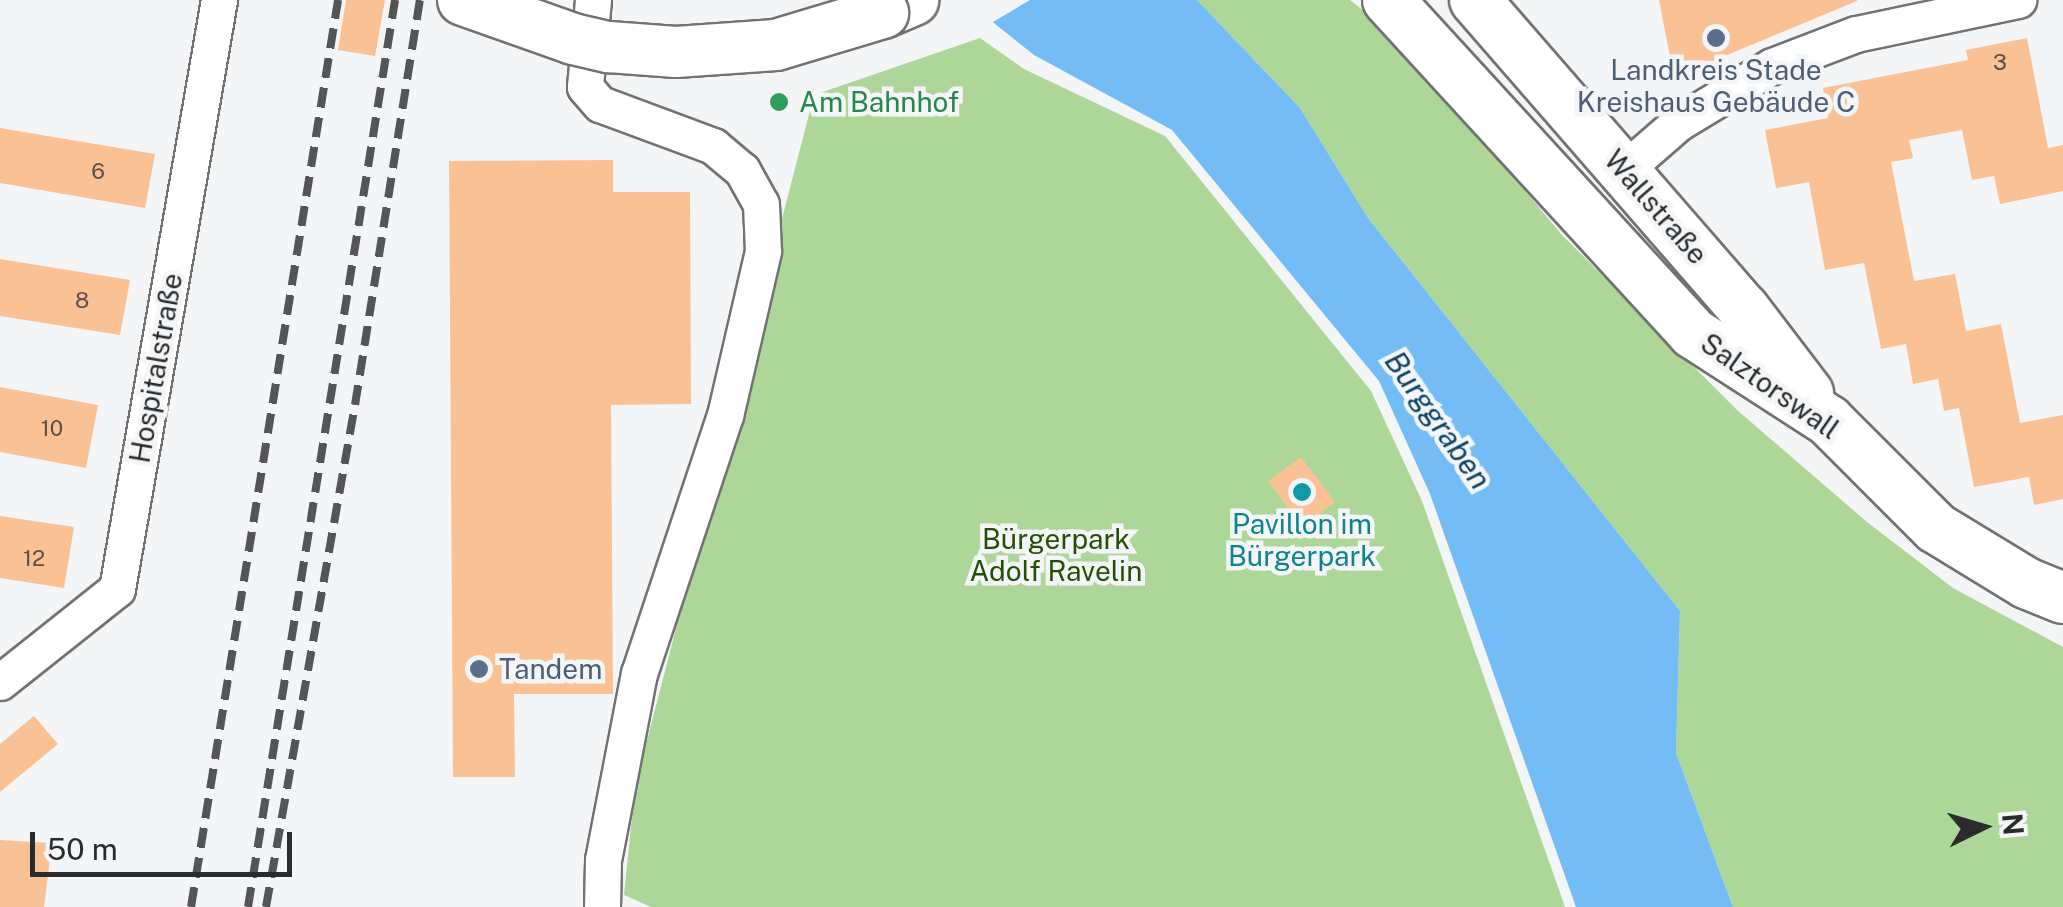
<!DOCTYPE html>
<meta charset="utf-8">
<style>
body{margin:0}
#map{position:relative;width:2063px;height:907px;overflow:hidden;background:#f3f5f7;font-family:"Public Sans",sans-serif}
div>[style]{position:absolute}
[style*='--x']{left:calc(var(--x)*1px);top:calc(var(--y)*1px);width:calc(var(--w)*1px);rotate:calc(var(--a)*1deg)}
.green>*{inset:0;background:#add699}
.water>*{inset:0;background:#73bcf5}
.pier>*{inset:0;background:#f3f5f7}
.building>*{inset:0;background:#f9c194}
.roads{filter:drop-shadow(2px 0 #717273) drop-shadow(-2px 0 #717273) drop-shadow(0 2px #717273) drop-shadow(0 -2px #717273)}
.minor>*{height:35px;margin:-17.5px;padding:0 17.5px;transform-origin:17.5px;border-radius:17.5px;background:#fff}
.secondary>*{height:50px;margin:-25px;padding:0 25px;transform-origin:25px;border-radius:25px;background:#fff}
.rail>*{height:8px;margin-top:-4px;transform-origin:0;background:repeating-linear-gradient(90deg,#545557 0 20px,transparent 0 30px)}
.bridges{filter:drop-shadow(2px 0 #717273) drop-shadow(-2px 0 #717273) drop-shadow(0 2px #717273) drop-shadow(0 -2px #717273)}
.secondary-bridge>*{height:50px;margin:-25px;padding:0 25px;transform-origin:25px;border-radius:25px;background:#fff}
.dots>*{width:28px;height:28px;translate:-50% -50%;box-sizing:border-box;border:5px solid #f3f5f7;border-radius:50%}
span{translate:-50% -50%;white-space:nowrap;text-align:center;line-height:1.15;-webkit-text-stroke:9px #f3f5f7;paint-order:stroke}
.number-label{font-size:22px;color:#5e5046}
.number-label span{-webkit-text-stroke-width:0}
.service-label{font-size:28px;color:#4e5e75}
.left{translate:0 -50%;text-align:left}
.leisure-label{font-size:28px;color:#27864d}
.street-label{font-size:28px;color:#2a2b2c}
.culture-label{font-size:28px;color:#0d838f}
.park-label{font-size:28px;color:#255004}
.water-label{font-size:30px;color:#0b4469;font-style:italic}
.north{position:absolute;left:1933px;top:777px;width:100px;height:100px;-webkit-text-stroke:8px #f3f5f7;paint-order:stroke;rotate:85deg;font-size:28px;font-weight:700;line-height:40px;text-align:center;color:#2a2b2c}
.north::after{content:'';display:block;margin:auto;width:35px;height:45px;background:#2a2b2c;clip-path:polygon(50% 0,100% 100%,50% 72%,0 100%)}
.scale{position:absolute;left:30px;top:832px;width:262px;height:45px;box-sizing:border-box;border:5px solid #2a2b2c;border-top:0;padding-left:12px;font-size:30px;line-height:35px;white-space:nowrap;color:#2a2b2c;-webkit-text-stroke:8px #f3f5f7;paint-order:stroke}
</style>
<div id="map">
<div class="green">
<i style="clip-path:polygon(1197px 0,1350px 0,1396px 36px,1562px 235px,1737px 410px,1867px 522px,1953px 588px,2063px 647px,2063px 907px,1733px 907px,1676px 753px,1680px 611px,1368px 218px,1300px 108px)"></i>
<i style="clip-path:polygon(980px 38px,1024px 69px,1165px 136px,1371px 391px,1422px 501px,1565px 907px,651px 907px,624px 895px,635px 787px,814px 95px)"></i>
</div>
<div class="water">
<i style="clip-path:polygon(965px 0,1197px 0,1300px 108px,1368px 218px,1680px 611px,1676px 753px,1733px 907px,1576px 907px,1430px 494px,1379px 381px,1172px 130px,1034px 55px)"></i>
</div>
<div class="pier">
<i style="clip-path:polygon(960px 0,1030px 0,988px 25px)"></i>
</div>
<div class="building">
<i style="clip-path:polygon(346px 0,385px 0,375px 56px,338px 50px)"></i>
<i style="clip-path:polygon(1659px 0,1857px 0,1857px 1px,1674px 77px)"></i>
<i style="clip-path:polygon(2027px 38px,2048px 148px,2063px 145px,2063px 191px,2000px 204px,1994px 176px,1972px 180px,1962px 130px,1909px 140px,1913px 158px,1891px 162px,1914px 281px,1955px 274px,1966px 331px,2001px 324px,2020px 423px,2063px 415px,2063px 499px,2034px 505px,2029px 477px,1974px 487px,1959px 408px,1944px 411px,1938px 379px,1913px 384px,1906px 344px,1881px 349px,1864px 263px,1825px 270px,1809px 182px,1776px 188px,1765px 130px,1828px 118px,1823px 88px,1968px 60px,1966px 50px)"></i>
<i style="clip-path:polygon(0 128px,155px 154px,145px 208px,0 183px)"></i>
<i style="clip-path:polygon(613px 160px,613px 192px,690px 192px,691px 404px,611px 405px,613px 694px,514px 694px,515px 777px,453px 777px,449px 161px)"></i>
<i style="clip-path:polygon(0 259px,130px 280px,120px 335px,0 316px)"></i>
<i style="clip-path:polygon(0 387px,98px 405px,86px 468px,0 452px)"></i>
<i style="clip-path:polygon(1301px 457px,1335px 502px,1302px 527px,1268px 481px)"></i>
<i style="clip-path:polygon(0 516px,74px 527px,64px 588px,0 578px)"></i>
<i style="clip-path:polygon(34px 716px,58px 744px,0 792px,0 744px)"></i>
<i style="clip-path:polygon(0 840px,52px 843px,44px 907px,0 907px)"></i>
</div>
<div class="roads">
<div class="minor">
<i style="--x:593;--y:0;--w:87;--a:95.3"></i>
<i style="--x:585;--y:87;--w:23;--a:49"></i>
<i style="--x:600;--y:104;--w:121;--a:20.4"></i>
<i style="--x:713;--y:146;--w:38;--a:40"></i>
<i style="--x:742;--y:170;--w:39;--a:61"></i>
<i style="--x:761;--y:204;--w:47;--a:87.6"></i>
<i style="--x:763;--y:251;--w:168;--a:103"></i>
<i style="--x:725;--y:415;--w:272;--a:108.4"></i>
<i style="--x:639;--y:673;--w:190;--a:100.9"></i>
<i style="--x:603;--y:860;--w:47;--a:91.2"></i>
<i style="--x:1624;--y:170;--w:72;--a:-41"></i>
<i style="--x:1678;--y:123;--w:110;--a:-31.2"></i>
<i style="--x:1772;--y:66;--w:90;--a:-20.9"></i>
<i style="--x:1856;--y:34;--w:166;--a:-11.9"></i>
<i style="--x:0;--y:682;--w:149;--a:-38.5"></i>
<i style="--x:117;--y:589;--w:598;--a:-80.18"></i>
</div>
<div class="secondary">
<i style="--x:1388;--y:0;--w:452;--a:47.5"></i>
<i style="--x:1693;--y:333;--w:162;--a:32.9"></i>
<i style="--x:1829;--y:421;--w:151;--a:45"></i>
<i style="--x:1936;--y:528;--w:105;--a:31.4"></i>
<i style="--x:2026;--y:583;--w:40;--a:22"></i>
<i style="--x:1475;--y:0;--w:410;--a:49"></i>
<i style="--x:1744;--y:309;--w:106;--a:52.7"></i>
<i style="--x:883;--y:13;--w:33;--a:-23"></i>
</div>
</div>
<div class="rail">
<i style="--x:191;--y:907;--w:919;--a:-80.79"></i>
<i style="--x:248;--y:907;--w:919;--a:-80.79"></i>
<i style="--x:266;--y:907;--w:510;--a:-79.95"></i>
<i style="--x:355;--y:405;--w:410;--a:-80.9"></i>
</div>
<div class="bridges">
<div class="secondary-bridge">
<i style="--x:463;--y:0;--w:117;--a:19.5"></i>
<i style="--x:573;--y:39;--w:37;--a:13"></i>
<i style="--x:609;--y:47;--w:67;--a:4.3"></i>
<i style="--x:676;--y:52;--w:100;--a:-4"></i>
<i style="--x:776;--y:45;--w:112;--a:-16.7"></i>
</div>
</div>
<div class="dots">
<i style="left:1716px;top:38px;background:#5c6f8a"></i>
<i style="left:779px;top:102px;background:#2e9e5b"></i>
<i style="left:1302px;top:492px;background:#0f9aa8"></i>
<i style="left:479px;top:669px;background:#5c6f8a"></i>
</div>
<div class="number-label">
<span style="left:2000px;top:63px">3</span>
<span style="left:98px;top:172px">6</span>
<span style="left:82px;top:301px">8</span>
<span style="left:52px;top:429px">10</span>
<span style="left:34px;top:559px">12</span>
</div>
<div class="service-label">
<span style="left:1716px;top:86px">Landkreis Stade<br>Kreishaus Gebäude C</span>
<span class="left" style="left:499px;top:669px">Tandem</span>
</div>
<div class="leisure-label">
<span class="left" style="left:799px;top:102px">Am Bahnhof</span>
</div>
<div class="street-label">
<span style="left:1656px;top:207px;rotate:49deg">Wallstraße</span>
<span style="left:156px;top:368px;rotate:-80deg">Hospitalstraße</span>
<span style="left:1770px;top:386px;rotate:35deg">Salztorswall</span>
</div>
<div class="culture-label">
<span style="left:1302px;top:540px">Pavillon im<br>Bürgerpark</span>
</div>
<div class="park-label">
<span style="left:1056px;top:555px">Bürgerpark<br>Adolf Ravelin</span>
</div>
<div class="water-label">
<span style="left:1438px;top:420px;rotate:55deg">Burggraben</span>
</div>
<div class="north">N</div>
<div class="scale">50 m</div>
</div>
